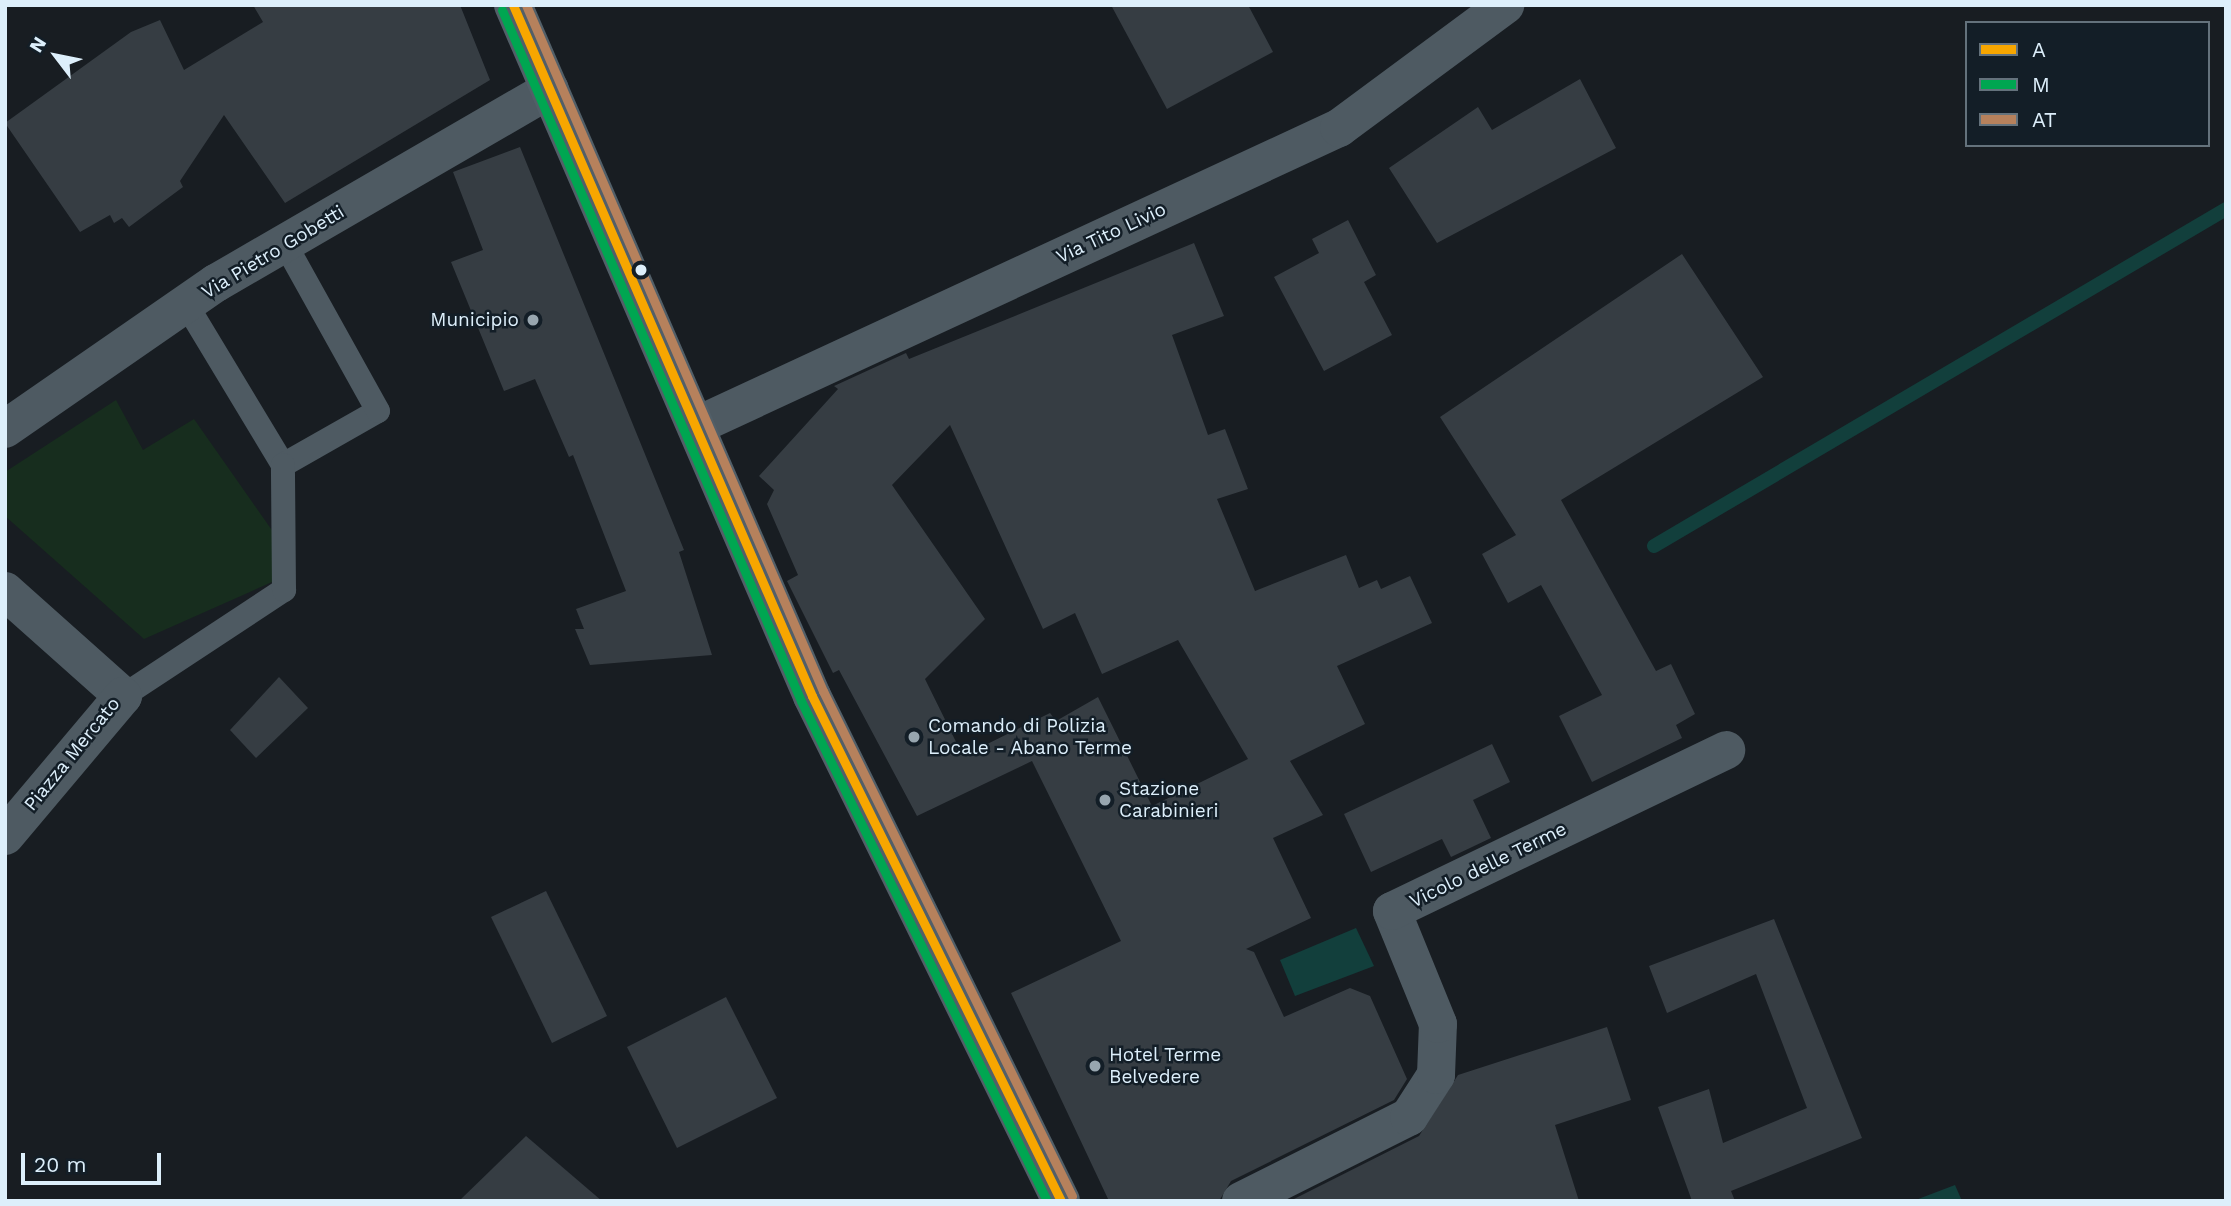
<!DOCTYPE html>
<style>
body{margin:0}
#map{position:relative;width:2231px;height:1206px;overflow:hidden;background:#181d22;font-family:"Work Sans",sans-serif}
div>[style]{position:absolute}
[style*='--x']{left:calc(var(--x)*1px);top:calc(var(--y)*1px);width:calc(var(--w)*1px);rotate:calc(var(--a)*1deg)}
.green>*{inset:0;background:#172d1e}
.water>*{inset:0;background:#123f3c}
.stream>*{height:14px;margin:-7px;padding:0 7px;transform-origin:7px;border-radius:7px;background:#123f3c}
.building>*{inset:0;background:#363d43}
.lane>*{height:24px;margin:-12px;padding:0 12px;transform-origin:12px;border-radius:12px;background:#4e5a62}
.street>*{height:38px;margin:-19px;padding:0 19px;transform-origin:19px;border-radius:19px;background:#4e5a62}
.secondary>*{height:38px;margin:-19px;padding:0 19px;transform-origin:19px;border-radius:19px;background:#525f68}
.bus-1>*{height:9px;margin:-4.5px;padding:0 4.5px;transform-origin:4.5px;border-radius:4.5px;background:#f7a600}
.bus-2>*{height:9px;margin:-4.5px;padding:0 4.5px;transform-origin:4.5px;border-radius:4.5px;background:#00a651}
.bus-3>*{height:9px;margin:-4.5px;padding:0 4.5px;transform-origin:4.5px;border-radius:4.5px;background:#b6815c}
.dots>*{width:19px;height:19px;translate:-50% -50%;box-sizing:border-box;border:4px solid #131e27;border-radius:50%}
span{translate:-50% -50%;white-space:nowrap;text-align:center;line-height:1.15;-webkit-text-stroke:5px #131e27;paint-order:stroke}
.street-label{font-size:19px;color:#ddeffb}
.poi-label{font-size:19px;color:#ddeffb}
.right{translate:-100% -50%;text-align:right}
.left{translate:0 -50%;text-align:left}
.frame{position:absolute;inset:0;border:7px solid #ddeffb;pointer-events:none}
.legend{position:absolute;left:1965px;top:21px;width:245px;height:126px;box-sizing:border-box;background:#131e27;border:2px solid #64727c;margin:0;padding:9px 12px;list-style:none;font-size:21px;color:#ddeffb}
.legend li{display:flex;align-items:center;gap:14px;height:35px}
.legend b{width:35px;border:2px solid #64727c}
.north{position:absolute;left:21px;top:21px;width:70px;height:70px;-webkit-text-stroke:5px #131e27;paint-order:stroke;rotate:302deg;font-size:19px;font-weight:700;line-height:28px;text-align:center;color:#ddeffb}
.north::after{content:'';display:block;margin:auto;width:24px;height:32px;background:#ddeffb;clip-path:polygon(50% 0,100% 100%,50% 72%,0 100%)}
.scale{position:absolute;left:21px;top:1153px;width:140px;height:32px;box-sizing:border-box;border:4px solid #ddeffb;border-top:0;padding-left:9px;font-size:21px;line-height:24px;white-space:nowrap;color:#ddeffb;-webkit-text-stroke:5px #131e27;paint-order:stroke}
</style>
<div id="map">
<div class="green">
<i style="clip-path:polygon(116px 400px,143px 450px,194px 419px,276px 536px,272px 582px,144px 639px,5px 516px,5px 472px)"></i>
</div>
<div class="water">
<i style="clip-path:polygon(1356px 928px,1374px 966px,1295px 996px,1280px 960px)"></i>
<i style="clip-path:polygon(1955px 1185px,1962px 1201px,1913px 1201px)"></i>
</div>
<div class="stream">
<i style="--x:1654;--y:546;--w:664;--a:-30.5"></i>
</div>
<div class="building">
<i style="clip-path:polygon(253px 5px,460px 5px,490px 80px,285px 203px,224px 115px,180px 181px,183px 187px,129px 227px,122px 218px,114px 223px,110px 215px,80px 232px,5px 123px,131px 32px,160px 20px,184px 70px,263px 22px)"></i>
<i style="clip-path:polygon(1111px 5px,1248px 5px,1273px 52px,1167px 109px)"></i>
<i style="clip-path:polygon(1580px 79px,1616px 148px,1437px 243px,1389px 168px,1478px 107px,1492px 130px)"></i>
<i style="clip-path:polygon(520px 147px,684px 550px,679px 552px,712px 655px,590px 665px,575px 629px,584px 629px,576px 609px,626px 591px,573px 455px,569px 457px,535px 379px,504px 391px,451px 262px,483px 250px,453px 172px)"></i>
<i style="clip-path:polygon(1348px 220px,1376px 275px,1364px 282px,1392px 335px,1324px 371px,1274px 277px,1319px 253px,1312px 239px)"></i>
<i style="clip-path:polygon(evenodd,1194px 243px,1224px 316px,1172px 335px,1208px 435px,1225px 429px,1248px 489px,1217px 499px,1255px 591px,1346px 555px,1359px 588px,1377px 580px,1381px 589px,1410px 576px,1432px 623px,1337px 666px,1365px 724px,1290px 761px,1323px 815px,1273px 838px,1311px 918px,1246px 949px,1254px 952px,1284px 1017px,1350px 988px,1370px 996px,1407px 1079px,1394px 1100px,1231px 1181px,1219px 1201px,1109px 1201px,1011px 993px,1121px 941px,1032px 761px,917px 816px,839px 670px,833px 673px,787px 581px,798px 575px,767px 504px,774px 490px,759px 476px,838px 389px,834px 386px,906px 353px,909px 359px,1194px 243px,950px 425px,1043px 629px,1075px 613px,1102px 674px,1178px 640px,1248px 759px,1152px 806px,1098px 697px,1056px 721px,1050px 713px,963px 756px,925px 679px,985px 619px,892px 485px,950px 425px)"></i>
<i style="clip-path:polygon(1682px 254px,1763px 377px,1561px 500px,1656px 671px,1671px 664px,1695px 714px,1676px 725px,1682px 738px,1592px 782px,1559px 716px,1602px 695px,1541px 585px,1508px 603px,1482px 554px,1516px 535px,1440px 417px)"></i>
<i style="clip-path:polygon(279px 677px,308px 708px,256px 758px,230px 730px)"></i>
<i style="clip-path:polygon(1492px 744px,1510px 782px,1473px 800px,1491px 838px,1451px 857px,1442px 839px,1371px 872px,1344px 814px)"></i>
<i style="clip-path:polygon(546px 891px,607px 1016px,552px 1043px,491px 917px)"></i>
<i style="clip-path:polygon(1774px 919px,1862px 1138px,1731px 1191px,1735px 1201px,1692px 1201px,1658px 1107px,1709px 1089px,1723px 1143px,1807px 1108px,1756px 974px,1667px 1013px,1649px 966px)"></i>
<i style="clip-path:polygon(726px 997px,777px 1098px,677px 1148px,627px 1047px)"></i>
<i style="clip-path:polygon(1607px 1027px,1631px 1100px,1555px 1125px,1579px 1201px,1290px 1201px,1419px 1136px,1458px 1075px)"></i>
<i style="clip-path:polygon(526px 1136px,602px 1201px,459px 1201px)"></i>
</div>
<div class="lane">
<i style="--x:186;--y:304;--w:188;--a:58.9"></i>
<i style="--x:283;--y:465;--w:109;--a:-29.6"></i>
<i style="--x:378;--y:411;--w:191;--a:-119.1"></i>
<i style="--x:123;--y:696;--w:193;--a:-33.4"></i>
<i style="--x:284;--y:590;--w:125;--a:-90.5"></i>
</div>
<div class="street">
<i style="--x:696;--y:426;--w:709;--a:-24.87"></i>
<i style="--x:1339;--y:128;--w:207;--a:-36.5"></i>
<i style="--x:5;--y:429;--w:257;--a:-34.7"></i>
<i style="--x:216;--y:283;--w:386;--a:-30.1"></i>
<i style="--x:5;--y:591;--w:158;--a:41.7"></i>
<i style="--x:123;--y:696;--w:183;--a:130.1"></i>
<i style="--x:1241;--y:1201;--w:188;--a:-26.6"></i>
<i style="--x:1409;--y:1117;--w:50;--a:-57.3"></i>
<i style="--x:1436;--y:1075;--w:51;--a:-87.8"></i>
<i style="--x:1438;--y:1024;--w:122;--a:-112.2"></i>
<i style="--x:1392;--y:911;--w:371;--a:-25.7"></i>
</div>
<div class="secondary">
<i style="--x:513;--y:5;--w:753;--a:66.6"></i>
<i style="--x:812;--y:696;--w:563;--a:63.75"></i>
</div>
<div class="bus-1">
<i style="--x:513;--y:5;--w:753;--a:66.6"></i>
<i style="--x:812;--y:696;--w:563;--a:63.75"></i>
</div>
<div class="bus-2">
<i style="--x:502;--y:10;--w:753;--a:66.6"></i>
<i style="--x:801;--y:701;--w:557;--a:63.8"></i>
</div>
<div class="bus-3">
<i style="--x:526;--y:5;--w:748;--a:66.59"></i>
<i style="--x:823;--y:691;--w:563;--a:63.75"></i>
</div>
<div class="dots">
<i style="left:641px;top:270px;background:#ddeffb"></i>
<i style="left:533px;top:320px;background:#98a6af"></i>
<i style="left:914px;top:737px;background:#98a6af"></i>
<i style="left:1105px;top:800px;background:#98a6af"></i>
<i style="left:1095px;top:1066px;background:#98a6af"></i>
</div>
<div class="street-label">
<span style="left:1111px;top:233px;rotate:-25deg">Via Tito Livio</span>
<span style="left:273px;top:252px;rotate:-31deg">Via Pietro Gobetti</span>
<span style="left:72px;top:754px;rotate:-51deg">Piazza Mercato</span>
<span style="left:1488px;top:865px;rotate:-26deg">Vicolo delle Terme</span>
</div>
<div class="poi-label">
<span class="right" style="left:519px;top:320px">Municipio</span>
<span class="left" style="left:928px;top:737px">Comando di Polizia<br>Locale - Abano Terme</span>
<span class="left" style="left:1119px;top:800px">Stazione<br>Carabinieri</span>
<span class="left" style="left:1109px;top:1066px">Hotel Terme<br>Belvedere</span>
</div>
<div class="frame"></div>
<ul class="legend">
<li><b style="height:9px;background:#f7a600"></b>A</li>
<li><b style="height:9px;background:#00a651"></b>M</li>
<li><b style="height:9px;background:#b6815c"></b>AT</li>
</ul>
<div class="north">N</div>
<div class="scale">20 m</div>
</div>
